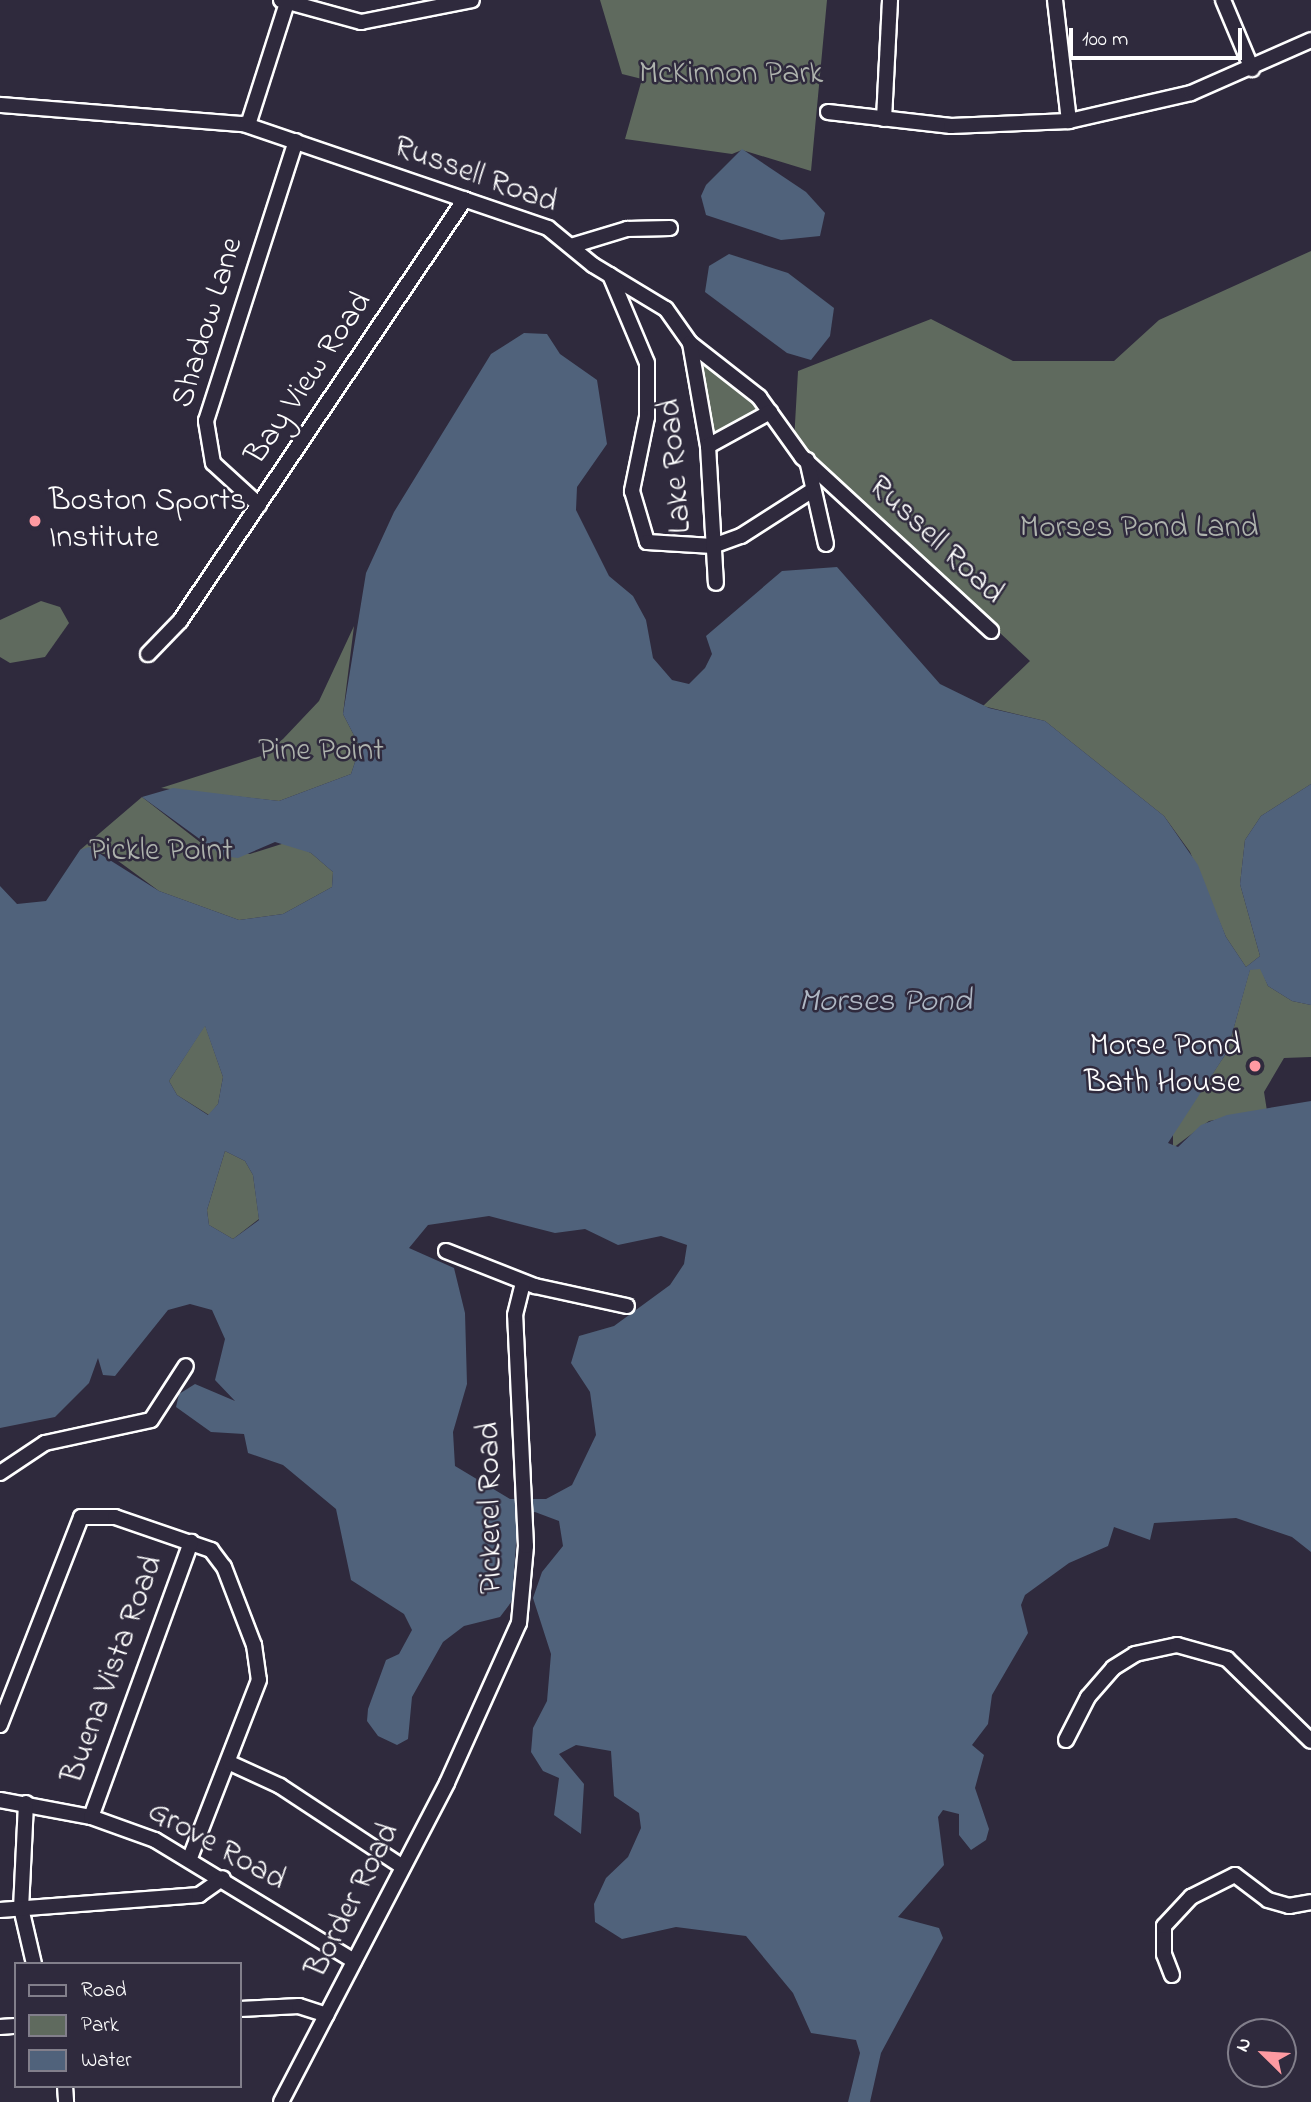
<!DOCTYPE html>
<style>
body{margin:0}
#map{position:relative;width:1311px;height:2102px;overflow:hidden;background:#2f2a3d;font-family:"Indie Flower",sans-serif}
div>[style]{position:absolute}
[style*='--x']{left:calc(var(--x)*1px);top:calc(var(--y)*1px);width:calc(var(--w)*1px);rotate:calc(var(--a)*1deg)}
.green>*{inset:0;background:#5f6a5e}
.water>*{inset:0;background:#50627b}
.roads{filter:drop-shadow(2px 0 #fff) drop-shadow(-2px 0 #fff) drop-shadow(0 2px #fff) drop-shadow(0 -2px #fff)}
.street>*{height:14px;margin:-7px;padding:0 7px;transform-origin:7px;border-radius:7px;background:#2f2a3d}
.dots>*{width:19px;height:19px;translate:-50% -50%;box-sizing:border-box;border:4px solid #2f2a3d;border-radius:50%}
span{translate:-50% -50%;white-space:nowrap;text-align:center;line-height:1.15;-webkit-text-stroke:5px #2f2a3d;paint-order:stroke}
.park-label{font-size:32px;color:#afb4ae}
.street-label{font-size:32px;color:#fff}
.poi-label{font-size:32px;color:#fff}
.left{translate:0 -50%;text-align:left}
.right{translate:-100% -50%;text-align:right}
.water-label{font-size:33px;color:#b0b8c4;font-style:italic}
.legend{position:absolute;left:14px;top:1962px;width:228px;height:126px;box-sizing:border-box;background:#2f2a3d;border:2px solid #827f8b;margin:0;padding:9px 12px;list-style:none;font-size:21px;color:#fff}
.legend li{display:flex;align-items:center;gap:14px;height:35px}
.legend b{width:35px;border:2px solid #827f8b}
.north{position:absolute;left:1227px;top:2018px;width:70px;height:70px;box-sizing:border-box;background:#2f2a3d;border:2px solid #827f8b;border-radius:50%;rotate:294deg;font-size:19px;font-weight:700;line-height:28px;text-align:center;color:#fff}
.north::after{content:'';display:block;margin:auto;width:24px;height:32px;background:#ff9aa2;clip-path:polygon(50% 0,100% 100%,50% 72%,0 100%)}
.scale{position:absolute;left:1069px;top:28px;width:173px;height:32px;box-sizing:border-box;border:4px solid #fff;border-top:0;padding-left:9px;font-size:21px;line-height:24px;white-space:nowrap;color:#fff;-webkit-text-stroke:5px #2f2a3d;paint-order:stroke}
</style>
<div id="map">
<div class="green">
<i style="clip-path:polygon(600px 0,827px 0,811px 171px,742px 150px,732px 154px,625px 139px,642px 79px,622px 74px)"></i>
<i style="clip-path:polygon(1311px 251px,1311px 784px,1261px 816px,1245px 840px,1240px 884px,1260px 956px,1246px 967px,1226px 937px,1190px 852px,1164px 816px,1045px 721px,983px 706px,1030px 661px,794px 441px,798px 371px,931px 319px,1013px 361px,1114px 361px,1159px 320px)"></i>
<i style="clip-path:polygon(690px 343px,770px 412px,708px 446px)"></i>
<i style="clip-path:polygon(41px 601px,60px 607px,69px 623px,45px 657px,10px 663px,0 657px,0 620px)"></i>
<i style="clip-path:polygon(354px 626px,343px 714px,360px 747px,351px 774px,279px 801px,161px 788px,261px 756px,283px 739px,319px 701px)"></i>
<i style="clip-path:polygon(142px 797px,205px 846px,250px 854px,288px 842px,311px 853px,333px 872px,332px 887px,283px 914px,239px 920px,159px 891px,110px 855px,80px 850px)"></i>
<i style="clip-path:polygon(1250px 969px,1261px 969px,1268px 986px,1292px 1001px,1311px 1005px,1311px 1057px,1284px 1058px,1264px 1092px,1267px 1111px,1209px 1121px,1173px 1148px,1173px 1133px,1227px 1052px)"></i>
<i style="clip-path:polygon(205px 1025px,223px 1077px,218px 1104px,209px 1115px,177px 1095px,169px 1081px)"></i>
<i style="clip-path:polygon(225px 1151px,245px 1161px,253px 1175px,259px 1219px,233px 1239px,209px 1225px,207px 1210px)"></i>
</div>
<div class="water">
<i style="clip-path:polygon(742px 149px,806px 192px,825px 213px,820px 236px,781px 240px,706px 215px,701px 196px,706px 185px)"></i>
<i style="clip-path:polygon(729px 254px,788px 273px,834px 308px,830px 336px,811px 360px,787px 353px,705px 292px,709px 266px)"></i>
<i style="clip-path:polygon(evenodd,524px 333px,547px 334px,560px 354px,597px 380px,607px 444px,577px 487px,576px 510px,609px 576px,633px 596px,646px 620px,653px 658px,672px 680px,689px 684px,705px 668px,712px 654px,706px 636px,782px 571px,837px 567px,940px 684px,989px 708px,1045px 721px,1164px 816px,1198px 865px,1226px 937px,1246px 967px,1260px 956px,1240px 884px,1245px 840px,1261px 816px,1311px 784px,1311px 1005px,1292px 1001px,1268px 986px,1260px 969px,1250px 970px,1227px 1052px,1168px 1143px,1178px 1147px,1201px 1125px,1227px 1115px,1311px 1101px,1311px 1552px,1292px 1537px,1236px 1518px,1154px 1523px,1150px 1540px,1114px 1527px,1108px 1546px,1069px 1563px,1025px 1595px,1021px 1605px,1028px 1633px,992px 1695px,988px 1724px,972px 1745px,984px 1755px,975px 1788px,989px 1829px,986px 1840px,971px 1850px,959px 1835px,959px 1814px,943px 1810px,938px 1817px,944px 1865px,898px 1917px,939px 1928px,943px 1938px,881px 2053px,870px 2102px,848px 2102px,860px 2053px,856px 2040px,811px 2033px,793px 1993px,746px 1936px,676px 1927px,622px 1939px,595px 1922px,594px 1904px,606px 1878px,628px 1857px,641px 1828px,639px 1813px,614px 1796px,611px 1751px,576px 1745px,559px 1754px,584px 1784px,581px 1834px,554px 1815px,559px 1778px,543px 1771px,531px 1752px,533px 1728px,547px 1701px,551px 1654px,533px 1598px,542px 1572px,563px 1546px,559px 1521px,535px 1512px,518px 1515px,512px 1601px,500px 1617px,464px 1626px,443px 1642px,412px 1697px,408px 1739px,397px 1745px,378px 1736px,367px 1721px,368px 1709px,386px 1660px,399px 1654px,412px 1630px,404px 1614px,351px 1580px,336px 1509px,283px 1465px,248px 1453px,244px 1434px,211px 1432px,176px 1407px,179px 1394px,195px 1384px,235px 1401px,215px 1380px,225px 1339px,212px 1310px,190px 1304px,168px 1310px,115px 1376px,103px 1375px,98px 1358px,89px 1383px,55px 1417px,0 1428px,0 886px,17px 904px,46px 901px,80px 850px,89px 847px,159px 891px,239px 920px,283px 914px,332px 887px,333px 872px,311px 853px,275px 842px,238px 858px,223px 856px,142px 797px,173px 788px,279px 801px,351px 774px,360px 747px,343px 714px,366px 573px,394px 512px,491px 354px,524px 333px,205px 1026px,223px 1077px,218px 1104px,208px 1115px,177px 1095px,169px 1081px,205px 1026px,524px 333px,225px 1151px,245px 1161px,253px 1175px,259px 1220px,233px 1239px,209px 1225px,207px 1210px,225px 1151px,524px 333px,489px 1216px,555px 1233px,585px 1229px,618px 1245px,661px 1236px,687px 1245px,684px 1264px,670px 1285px,614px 1326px,579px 1336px,571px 1363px,590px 1392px,596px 1435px,572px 1485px,546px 1499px,510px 1499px,455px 1466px,453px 1432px,467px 1384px,465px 1313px,454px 1268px,409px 1248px,428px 1225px,489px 1216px)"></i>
</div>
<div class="roads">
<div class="street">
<i style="--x:281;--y:0;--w:83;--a:15.4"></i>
<i style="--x:361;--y:22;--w:113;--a:-11.2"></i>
<i style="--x:1055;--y:0;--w:122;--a:83.4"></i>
<i style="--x:1223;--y:0;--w:75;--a:67.2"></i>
<i style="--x:0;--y:105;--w:244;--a:4.5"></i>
<i style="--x:243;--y:124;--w:322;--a:18.8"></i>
<i style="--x:548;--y:228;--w:58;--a:39.4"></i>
<i style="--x:593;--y:265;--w:85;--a:31.1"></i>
<i style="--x:666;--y:309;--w:42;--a:54.8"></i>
<i style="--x:690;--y:343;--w:88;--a:38"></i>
<i style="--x:759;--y:397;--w:74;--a:54.4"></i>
<i style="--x:802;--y:457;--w:257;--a:42.6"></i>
<i style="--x:828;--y:112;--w:124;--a:6.5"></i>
<i style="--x:951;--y:126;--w:118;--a:-2.4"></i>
<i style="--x:1069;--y:121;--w:125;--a:-12.9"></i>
<i style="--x:1191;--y:93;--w:131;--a:-23.8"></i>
<i style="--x:884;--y:119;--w:119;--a:-87.1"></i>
<i style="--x:248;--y:125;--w:131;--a:-72.3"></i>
<i style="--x:571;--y:246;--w:59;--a:-16.9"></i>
<i style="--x:627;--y:229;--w:43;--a:-1.3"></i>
<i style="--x:610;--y:275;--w:95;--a:67.2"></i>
<i style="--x:647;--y:363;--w:54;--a:90"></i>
<i style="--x:647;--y:417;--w:76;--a:101.5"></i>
<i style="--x:632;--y:491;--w:53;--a:73.6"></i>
<i style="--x:647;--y:542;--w:66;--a:3.5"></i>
<i style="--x:713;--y:546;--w:30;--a:-20"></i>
<i style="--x:741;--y:536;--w:85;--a:-32.6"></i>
<i style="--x:690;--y:343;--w:105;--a:80.1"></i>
<i style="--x:708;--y:446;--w:137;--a:86.7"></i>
<i style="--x:708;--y:446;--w:71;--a:-28.7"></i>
<i style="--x:807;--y:460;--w:86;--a:77.3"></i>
<i style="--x:259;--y:505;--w:62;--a:-137.6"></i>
<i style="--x:213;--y:463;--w:43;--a:-99.5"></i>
<i style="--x:206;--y:421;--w:294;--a:-72.2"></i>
<i style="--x:148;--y:654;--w:46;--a:-45.9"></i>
<i style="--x:180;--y:621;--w:509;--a:-55.97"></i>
<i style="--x:446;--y:1251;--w:96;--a:21.5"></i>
<i style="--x:535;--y:1286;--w:94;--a:12.3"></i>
<i style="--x:0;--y:1473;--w:54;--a:-33.7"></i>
<i style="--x:45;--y:1443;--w:108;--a:-12.2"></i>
<i style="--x:151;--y:1420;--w:64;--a:-57.1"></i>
<i style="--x:0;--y:1725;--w:223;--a:-68.7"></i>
<i style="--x:81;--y:1517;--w:34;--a:0"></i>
<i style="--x:115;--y:1517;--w:102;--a:19"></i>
<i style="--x:211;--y:1550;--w:21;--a:53"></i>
<i style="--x:224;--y:1567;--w:84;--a:69"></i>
<i style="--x:254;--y:1645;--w:35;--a:82"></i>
<i style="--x:259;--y:1680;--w:191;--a:111.2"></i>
<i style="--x:1066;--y:1740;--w:48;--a:-62.9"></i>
<i style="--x:1088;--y:1697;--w:38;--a:-49"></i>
<i style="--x:1113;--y:1668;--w:26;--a:-32"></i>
<i style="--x:1135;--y:1654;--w:43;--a:-12.1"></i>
<i style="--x:1177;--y:1645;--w:52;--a:15.6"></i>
<i style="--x:1227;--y:1659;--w:117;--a:44.3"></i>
<i style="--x:230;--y:1763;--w:55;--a:24.7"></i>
<i style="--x:280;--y:1786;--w:147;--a:33.4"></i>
<i style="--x:0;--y:1800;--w:93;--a:10.6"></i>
<i style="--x:91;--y:1817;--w:68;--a:19.8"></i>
<i style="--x:155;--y:1840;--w:233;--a:31.3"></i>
<i style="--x:26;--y:1803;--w:105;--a:92.7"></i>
<i style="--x:21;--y:1908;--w:57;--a:76.9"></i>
<i style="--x:91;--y:1817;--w:293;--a:-70"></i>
<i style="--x:0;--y:1910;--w:200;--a:-4.3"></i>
<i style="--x:199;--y:1895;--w:29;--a:-35"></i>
<i style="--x:1172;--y:1975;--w:22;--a:-111"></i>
<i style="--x:1164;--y:1954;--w:28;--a:-90"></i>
<i style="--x:1164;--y:1926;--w:40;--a:-47"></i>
<i style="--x:1191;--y:1897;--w:49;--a:-26.6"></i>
<i style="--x:1235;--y:1875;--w:41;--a:37.1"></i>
<i style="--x:1268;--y:1900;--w:22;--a:16"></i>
<i style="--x:1289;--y:1906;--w:22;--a:-10"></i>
<i style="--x:240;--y:2009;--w:59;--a:-2.9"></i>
<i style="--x:299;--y:2006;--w:29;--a:18"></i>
<i style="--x:0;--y:2027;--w:16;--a:-4"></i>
<i style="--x:65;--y:2086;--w:16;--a:86"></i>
<i style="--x:281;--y:2102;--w:360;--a:-62.5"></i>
<i style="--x:447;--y:1783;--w:175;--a:-65.8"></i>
<i style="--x:519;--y:1623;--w:77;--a:-84.8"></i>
<i style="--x:526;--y:1546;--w:231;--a:-92.7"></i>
<i style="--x:515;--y:1315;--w:34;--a:-76"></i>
</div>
</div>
<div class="dots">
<i style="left:35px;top:521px;background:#ff9aa2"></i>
<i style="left:1255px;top:1066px;background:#ff9aa2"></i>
</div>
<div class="park-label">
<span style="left:731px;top:75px">McKinnon Park</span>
<span style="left:1139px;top:529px">Morses Pond Land</span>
<span style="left:321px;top:752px">Pine Point</span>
<span style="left:161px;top:852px">Pickle Point</span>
</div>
<div class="street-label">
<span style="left:475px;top:176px;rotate:20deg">Russell Road</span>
<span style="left:209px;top:323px;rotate:-73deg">Shadow Lane</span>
<span style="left:310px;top:379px;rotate:-56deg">Bay View Road</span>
<span style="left:677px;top:466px;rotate:-95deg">Lake Road</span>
<span style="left:935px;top:541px;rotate:43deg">Russell Road</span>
<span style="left:492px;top:1508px;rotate:-91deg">Pickerel Road</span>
<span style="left:114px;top:1670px;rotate:-70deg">Buena Vista Road</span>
<span style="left:216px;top:1847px;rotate:29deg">Grove Road</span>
<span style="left:354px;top:1901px;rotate:-63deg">Border Road</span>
</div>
<div class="poi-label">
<span class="left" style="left:49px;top:521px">Boston Sports<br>Institute</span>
<span class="right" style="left:1241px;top:1066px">Morse Pond<br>Bath House</span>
</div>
<div class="water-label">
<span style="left:885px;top:1003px">Morses Pond</span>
</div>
<ul class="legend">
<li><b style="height:9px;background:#2f2a3d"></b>Road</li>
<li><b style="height:19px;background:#5f6a5e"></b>Park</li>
<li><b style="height:19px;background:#50627b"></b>Water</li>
</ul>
<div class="north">N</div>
<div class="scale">100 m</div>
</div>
